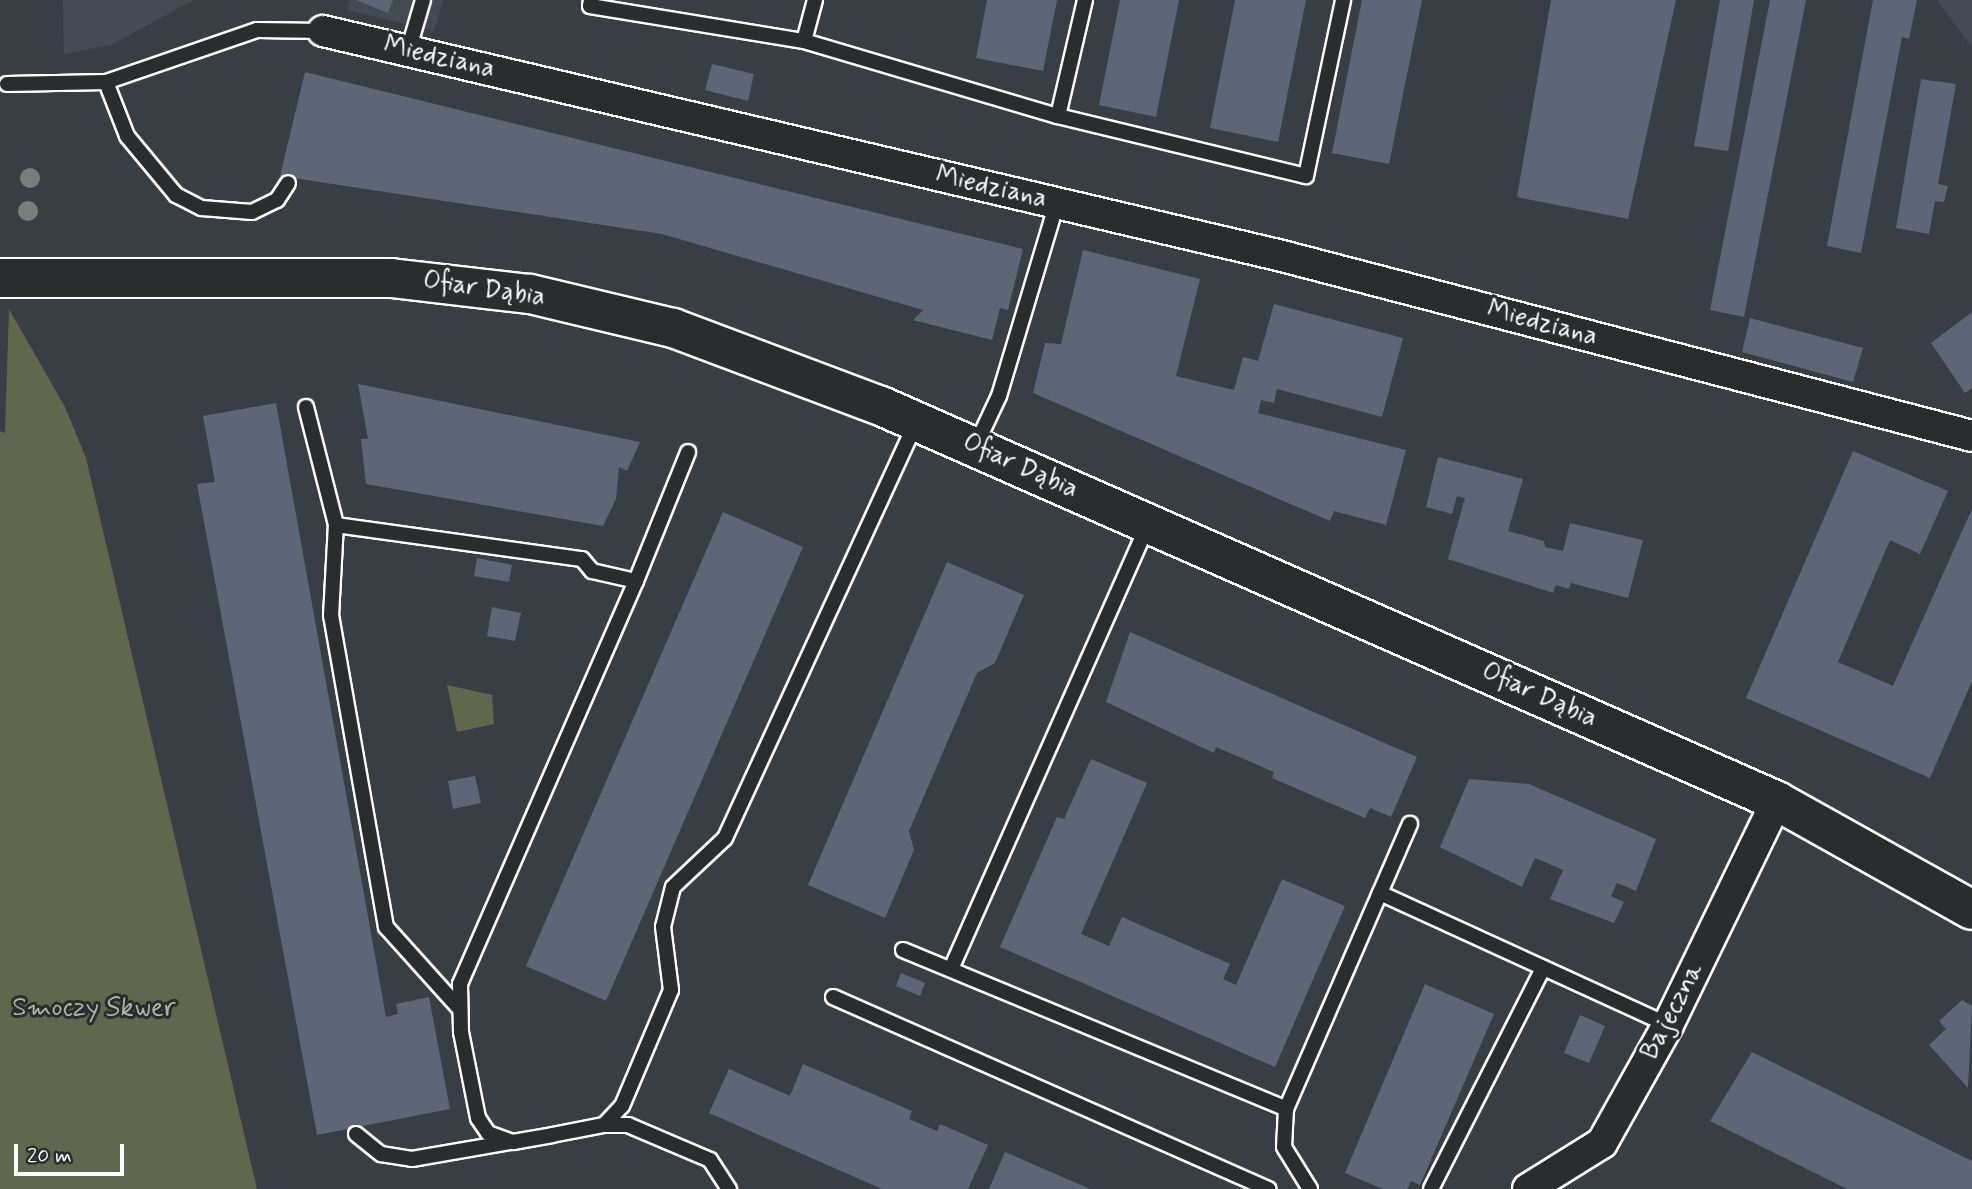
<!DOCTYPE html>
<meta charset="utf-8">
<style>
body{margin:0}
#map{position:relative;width:1972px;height:1189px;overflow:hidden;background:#393e44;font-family:Mynerve,sans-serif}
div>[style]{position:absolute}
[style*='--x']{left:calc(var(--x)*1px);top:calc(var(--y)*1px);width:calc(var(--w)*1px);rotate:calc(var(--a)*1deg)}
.built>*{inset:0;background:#444a53}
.green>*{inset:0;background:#61674d}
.building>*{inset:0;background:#5d6677}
.roads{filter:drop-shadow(2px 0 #fff) drop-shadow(-2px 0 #fff) drop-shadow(0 2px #fff) drop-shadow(0 -2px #fff)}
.lane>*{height:14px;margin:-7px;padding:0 7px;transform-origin:7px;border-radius:7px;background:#2a2d2e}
.street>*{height:30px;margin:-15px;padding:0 15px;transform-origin:15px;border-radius:15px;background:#2a2d2e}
.secondary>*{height:38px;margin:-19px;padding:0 19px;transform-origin:19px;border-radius:19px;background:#2a2d2e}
.trees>*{width:20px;height:20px;margin:-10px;border-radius:50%;background:#7a7e7a}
span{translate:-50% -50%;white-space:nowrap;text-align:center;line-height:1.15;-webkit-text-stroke:6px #2a2d2e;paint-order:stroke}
.street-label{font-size:26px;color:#fff}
.park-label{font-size:26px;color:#b0b3a6}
.scale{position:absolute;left:14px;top:1144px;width:110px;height:32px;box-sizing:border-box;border:4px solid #fff;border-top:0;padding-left:9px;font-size:21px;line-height:24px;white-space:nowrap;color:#fff;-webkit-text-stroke:5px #2a2d2e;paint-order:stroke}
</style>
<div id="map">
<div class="built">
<i style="clip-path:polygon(63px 0,194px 0,111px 45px,64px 54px)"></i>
<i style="clip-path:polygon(350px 0,443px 0,434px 31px,347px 10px)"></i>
<i style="clip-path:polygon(1937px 0,1972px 0,1972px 48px)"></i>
</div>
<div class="green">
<i style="clip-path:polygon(9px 309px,65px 407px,86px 458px,257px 1189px,0 1189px,0 431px,5px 433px)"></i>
<i style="clip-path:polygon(447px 685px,492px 695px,494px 724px,457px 732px)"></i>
</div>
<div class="building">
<i style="clip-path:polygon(356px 0,393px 0,388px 13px)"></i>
<i style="clip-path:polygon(987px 0,1057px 0,1043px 71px,976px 58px)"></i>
<i style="clip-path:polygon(1120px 0,1179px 0,1156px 117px,1099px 105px)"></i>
<i style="clip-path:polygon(1235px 0,1306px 0,1278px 142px,1210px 128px)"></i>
<i style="clip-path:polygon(1362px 0,1422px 0,1389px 164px,1332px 153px)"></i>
<i style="clip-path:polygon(1551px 0,1676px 0,1628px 219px,1517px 197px)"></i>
<i style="clip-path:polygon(1720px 0,1754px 0,1728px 151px,1694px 146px)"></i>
<i style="clip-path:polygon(1770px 0,1806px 0,1744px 317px,1710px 310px)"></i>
<i style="clip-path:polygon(1873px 0,1917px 0,1909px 39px,1902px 37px,1861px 253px,1827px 246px)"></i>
<i style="clip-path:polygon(712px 64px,754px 74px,748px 101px,705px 90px)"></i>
<i style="clip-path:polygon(305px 72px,1023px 249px,1008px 310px,1000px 308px,992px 340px,913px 320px,923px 310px,662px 234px,280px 176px)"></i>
<i style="clip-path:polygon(1921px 79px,1956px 84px,1938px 184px,1948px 186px,1944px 202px,1935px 201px,1929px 234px,1896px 228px)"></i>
<i style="clip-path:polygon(1083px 250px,1200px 279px,1176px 376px,1234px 390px,1243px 357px,1258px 361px,1274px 304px,1403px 338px,1382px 417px,1277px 389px,1274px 403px,1261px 400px,1258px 413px,1406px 450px,1386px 525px,1334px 511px,1330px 521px,1033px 393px,1045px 343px,1061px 344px)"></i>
<i style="clip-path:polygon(1972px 312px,1972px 388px,1965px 393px,1931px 343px)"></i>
<i style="clip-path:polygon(1750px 318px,1863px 348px,1853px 382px,1742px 352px)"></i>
<i style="clip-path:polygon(358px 384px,640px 442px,627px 471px,619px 467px,616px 499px,603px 526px,366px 484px,361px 439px,368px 439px)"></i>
<i style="clip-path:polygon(276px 403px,386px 1017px,398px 1014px,396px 1004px,429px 997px,450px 1109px,317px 1135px,197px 484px,215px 482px,203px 416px)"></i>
<i style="clip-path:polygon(1853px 451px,1948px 491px,1920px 554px,1890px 540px,1838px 662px,1893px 686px,1972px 509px,1972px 681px,1930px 778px,1746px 698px)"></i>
<i style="clip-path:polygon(1438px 457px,1523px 479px,1508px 531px,1544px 541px,1545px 547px,1563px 551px,1570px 523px,1643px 540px,1628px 598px,1571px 583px,1569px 589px,1556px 585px,1553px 593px,1448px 559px,1465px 498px,1457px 496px,1452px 514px,1426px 507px)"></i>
<i style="clip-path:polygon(723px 512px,803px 547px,606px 1001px,526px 966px)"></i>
<i style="clip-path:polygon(477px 558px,512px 565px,509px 582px,474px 576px)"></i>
<i style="clip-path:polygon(947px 562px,1024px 595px,995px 663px,977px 673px,909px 831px,914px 850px,885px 918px,808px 885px)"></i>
<i style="clip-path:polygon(492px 607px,521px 613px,515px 641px,487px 636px)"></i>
<i style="clip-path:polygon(1130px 632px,1417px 757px,1391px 817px,1370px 808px,1365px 818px,1272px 778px,1274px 772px,1216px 747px,1214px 753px,1106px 702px)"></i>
<i style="clip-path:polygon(1091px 759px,1147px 783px,1081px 934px,1109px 946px,1122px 917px,1230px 964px,1223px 979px,1236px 985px,1282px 879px,1345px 906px,1275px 1067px,1000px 947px,1057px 817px,1064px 819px)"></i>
<i style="clip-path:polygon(475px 776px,481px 803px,453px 809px,448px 781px)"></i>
<i style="clip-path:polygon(1469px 779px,1529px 784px,1656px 839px,1636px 891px,1617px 883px,1611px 896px,1624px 902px,1614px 923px,1550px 899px,1563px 870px,1535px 858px,1522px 887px,1440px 847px)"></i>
<i style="clip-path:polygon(901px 973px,925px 983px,920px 996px,896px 986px)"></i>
<i style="clip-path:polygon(1425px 984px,1494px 1014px,1420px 1185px,1411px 1181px,1407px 1189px,1383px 1189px,1345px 1173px)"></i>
<i style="clip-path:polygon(1962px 1000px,1972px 1006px,1968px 1088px,1929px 1045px,1946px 1029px,1939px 1021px)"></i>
<i style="clip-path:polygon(1580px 1015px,1605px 1026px,1589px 1063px,1564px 1053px)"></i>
<i style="clip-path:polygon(1752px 1052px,1972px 1161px,1972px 1189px,1847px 1189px,1710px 1121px)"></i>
<i style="clip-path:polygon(803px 1064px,912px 1111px,909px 1119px,937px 1131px,940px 1124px,988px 1145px,968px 1189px,882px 1189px,709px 1113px,729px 1069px,790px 1096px)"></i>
<i style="clip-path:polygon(1005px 1152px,1090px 1189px,989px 1189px)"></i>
</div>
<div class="roads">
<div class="lane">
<i style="--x:591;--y:0;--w:6;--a:99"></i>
<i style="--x:590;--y:6;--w:217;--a:9.3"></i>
<i style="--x:804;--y:41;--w:265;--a:16.5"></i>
<i style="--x:1085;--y:0;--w:119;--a:103.1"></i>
<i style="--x:1058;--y:116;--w:255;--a:13.6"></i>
<i style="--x:1306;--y:176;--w:180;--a:-78.1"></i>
<i style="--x:804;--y:41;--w:42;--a:-75"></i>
<i style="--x:408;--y:51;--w:53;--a:-73.6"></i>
<i style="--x:106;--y:82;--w:58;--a:68.7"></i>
<i style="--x:127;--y:136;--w:77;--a:50.3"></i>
<i style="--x:176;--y:195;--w:29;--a:27"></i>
<i style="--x:202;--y:208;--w:50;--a:4.6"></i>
<i style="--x:252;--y:212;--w:28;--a:-26"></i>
<i style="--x:277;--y:200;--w:20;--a:-57"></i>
<i style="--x:7;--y:84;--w:99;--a:-1.2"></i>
<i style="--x:106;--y:82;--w:160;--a:-19"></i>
<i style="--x:257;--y:30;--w:66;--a:0.9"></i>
<i style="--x:306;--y:407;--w:122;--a:75.7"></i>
<i style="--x:975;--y:447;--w:56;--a:-64.8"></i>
<i style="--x:999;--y:396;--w:202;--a:-73.3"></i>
<i style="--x:636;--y:581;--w:139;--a:-68"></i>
<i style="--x:1380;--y:893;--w:317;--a:24.6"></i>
<i style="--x:903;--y:950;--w:415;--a:22.5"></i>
<i style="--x:951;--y:969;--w:484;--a:-66.1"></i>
<i style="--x:833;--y:997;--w:476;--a:23.8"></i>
<i style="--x:459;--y:1008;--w:109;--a:-132"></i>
<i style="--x:386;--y:927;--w:316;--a:-100"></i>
<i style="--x:331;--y:616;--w:91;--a:-86.9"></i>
<i style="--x:336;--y:525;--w:248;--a:7.9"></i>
<i style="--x:582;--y:559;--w:16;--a:50"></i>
<i style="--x:592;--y:571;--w:45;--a:12.8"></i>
<i style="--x:636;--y:581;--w:440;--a:113.6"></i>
<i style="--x:460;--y:984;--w:48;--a:88.8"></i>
<i style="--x:461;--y:1032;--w:88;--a:78.8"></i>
<i style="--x:478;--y:1118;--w:18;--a:56"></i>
<i style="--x:488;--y:1133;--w:27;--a:20"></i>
<i style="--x:513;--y:1142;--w:40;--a:-10"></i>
<i style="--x:552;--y:1135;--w:53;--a:-10.9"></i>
<i style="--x:604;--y:1125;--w:26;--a:-47"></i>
<i style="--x:622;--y:1106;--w:126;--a:-67.1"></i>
<i style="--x:671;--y:990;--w:64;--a:-97.2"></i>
<i style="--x:663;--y:927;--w:41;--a:-76"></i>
<i style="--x:673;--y:887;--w:71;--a:-43.3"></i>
<i style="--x:725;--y:838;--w:457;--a:-65.3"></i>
<i style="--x:604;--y:1125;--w:24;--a:0"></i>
<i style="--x:628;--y:1125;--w:89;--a:23.1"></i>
<i style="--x:710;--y:1160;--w:35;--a:57"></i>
<i style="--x:356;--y:1134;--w:32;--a:39"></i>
<i style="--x:381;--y:1154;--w:31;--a:9"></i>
<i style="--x:412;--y:1159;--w:99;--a:-9.8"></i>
<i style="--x:1310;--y:1189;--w:49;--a:-121.8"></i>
<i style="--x:1284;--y:1147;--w:38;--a:-87"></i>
<i style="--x:1286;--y:1109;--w:311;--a:-66.5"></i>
<i style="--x:1431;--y:1189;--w:248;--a:-63.1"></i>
</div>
<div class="street">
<i style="--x:323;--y:31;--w:985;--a:13.2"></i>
<i style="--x:1282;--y:256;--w:713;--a:14.62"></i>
<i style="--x:1528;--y:1189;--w:87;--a:-31.9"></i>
<i style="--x:1602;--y:1143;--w:135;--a:-60.8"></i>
<i style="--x:1668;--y:1025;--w:249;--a:-64.1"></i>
</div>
<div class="secondary">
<i style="--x:0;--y:278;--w:391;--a:0"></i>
<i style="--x:391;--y:278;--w:140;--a:6.6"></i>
<i style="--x:530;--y:294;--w:147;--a:13.4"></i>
<i style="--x:673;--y:328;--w:222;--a:20.6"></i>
<i style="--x:881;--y:406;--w:979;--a:23.79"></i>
<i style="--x:1777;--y:801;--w:223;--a:29.2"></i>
</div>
</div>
<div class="trees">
<i style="left:30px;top:178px"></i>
<i style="left:28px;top:211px"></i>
</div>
<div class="street-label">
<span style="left:439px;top:58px;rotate:13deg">Miedziana</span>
<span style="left:991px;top:188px;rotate:13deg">Miedziana</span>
<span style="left:484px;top:290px;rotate:8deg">Ofiar Dąbia</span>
<span style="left:1542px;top:324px;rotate:15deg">Miedziana</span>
<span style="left:1020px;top:467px;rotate:24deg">Ofiar Dąbia</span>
<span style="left:1539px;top:696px;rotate:24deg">Ofiar Dąbia</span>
<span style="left:1673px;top:1012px;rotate:-63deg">Bajeczna</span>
</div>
<div class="park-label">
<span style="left:94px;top:1009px">Smoczy Skwer</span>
</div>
<div class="scale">20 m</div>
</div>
